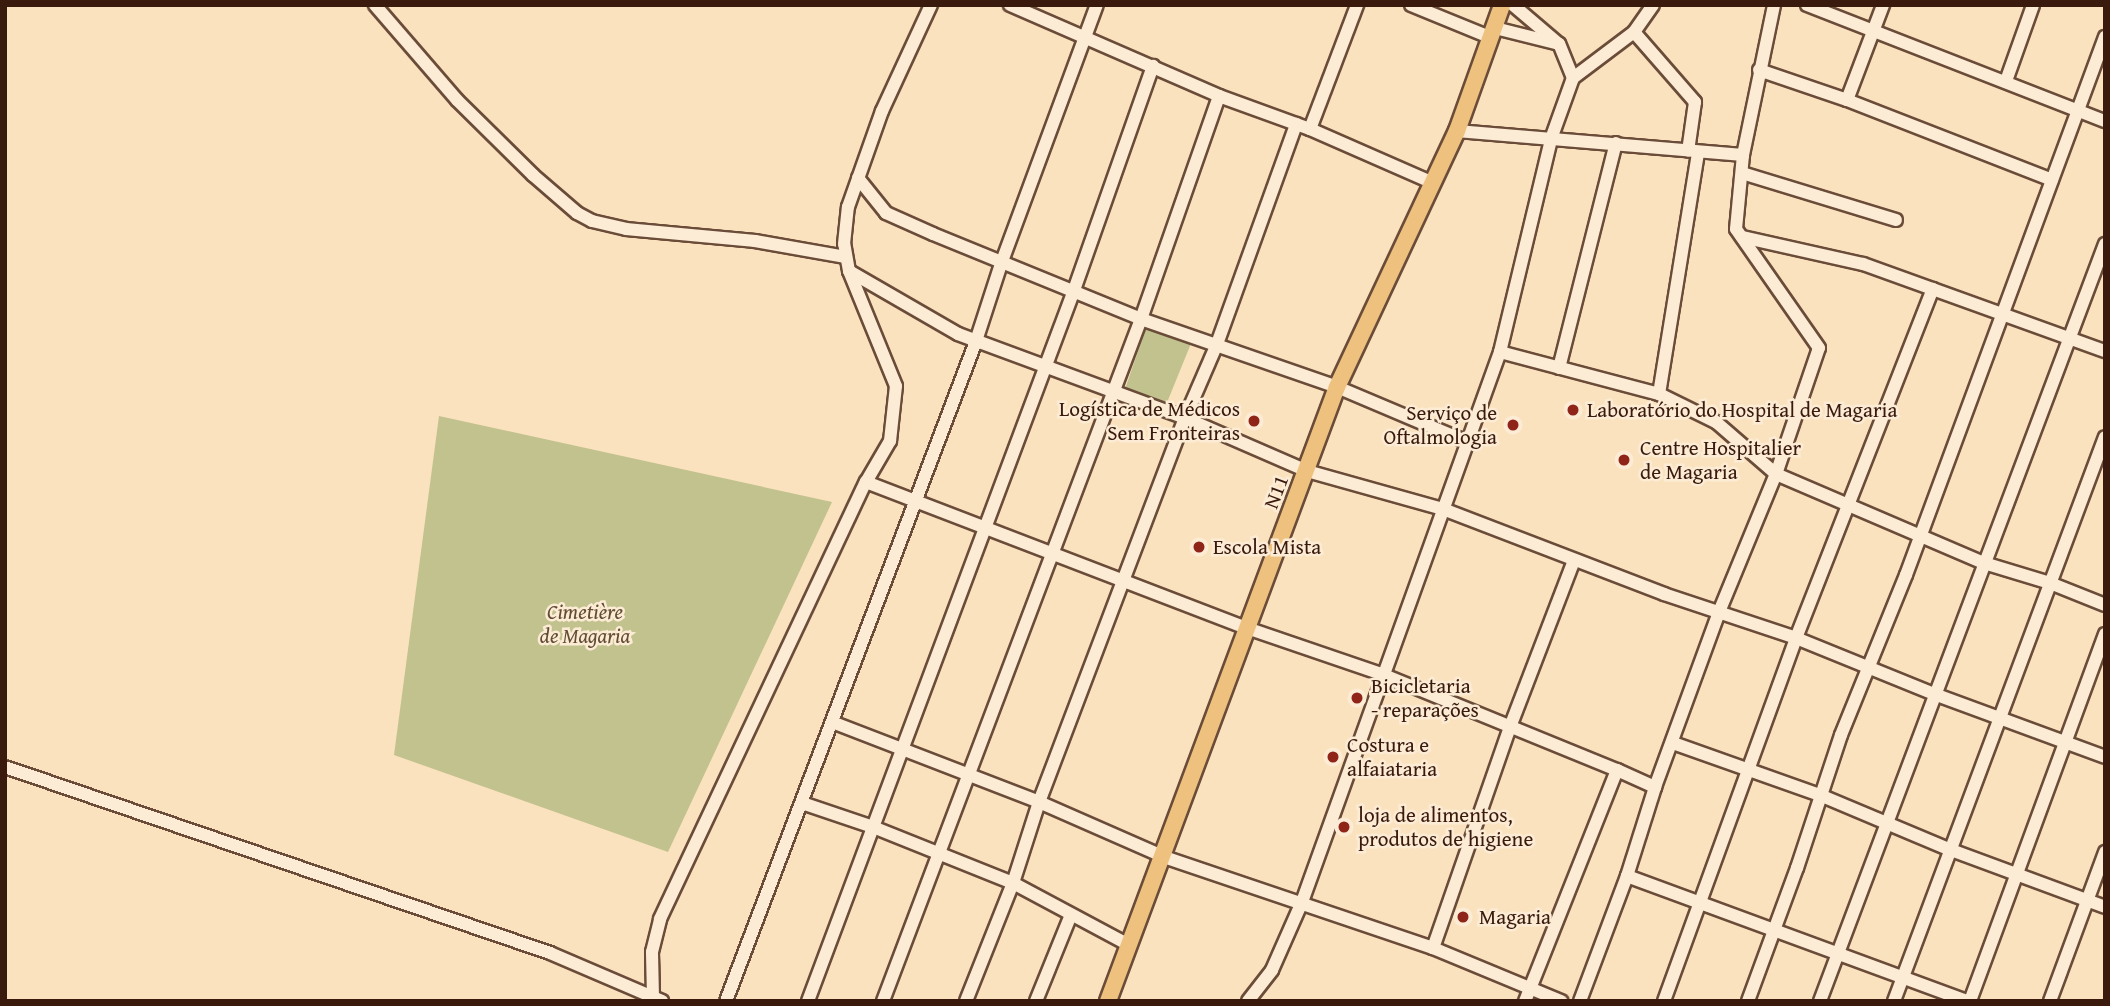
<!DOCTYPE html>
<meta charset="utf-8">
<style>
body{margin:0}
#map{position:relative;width:2110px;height:1006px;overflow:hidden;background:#fbe2be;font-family:"Gentium Book Plus",serif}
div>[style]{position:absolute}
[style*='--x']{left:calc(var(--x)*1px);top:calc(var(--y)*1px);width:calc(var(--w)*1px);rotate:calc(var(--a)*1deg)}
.green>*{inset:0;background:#c2c28f}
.roads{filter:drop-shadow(2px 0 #6a4c39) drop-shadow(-2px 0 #6a4c39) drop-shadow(0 2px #6a4c39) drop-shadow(0 -2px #6a4c39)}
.minor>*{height:12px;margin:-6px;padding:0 6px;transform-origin:6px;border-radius:6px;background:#fcecd5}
.major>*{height:16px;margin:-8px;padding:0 8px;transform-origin:8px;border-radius:8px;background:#eec17f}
.dots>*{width:19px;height:19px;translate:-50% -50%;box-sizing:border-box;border:4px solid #fcecd5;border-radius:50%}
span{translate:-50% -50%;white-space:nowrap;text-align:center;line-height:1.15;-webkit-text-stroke:5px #fcecd5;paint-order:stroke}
.poi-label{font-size:21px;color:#391a0d}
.right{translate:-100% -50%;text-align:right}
.left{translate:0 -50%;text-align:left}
.street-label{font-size:21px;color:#391a0d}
.park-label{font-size:21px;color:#624c34;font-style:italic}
.frame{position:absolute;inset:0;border:7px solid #391a0d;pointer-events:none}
</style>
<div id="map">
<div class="green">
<i style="clip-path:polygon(1147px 325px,1192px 341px,1166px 405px,1125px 389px)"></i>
<i style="clip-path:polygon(439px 416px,832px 502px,668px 852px,394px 755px)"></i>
</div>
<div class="roads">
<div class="minor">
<i style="--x:375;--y:5;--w:125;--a:49.2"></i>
<i style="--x:457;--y:100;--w:107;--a:44.6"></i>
<i style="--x:533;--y:175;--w:58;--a:40.8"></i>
<i style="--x:577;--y:213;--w:17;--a:28"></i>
<i style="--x:592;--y:221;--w:35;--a:13"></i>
<i style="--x:626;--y:229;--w:130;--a:5.3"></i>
<i style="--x:755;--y:241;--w:92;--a:10"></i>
<i style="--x:1010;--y:5;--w:228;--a:23.5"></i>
<i style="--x:1219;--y:96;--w:97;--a:19.9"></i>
<i style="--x:1310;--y:129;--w:134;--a:23.7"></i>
<i style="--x:1411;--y:5;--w:87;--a:22.2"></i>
<i style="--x:1653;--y:5;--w:33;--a:125"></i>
<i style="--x:1634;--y:32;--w:93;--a:48.9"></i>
<i style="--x:1695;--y:102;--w:49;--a:98.1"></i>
<i style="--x:1807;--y:5;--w:320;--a:21.3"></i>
<i style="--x:1495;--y:28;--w:62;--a:14"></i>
<i style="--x:1759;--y:70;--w:93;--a:18.8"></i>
<i style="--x:1847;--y:100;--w:220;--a:21.3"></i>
<i style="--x:1573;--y:78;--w:76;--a:-37"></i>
<i style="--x:2006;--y:81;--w:81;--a:-70.4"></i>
<i style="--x:1847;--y:100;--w:102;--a:-69.2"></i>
<i style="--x:1310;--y:129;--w:133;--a:-69.2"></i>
<i style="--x:1457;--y:131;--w:287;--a:4.8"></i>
<i style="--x:1743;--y:155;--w:153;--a:-78.3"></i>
<i style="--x:1742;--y:173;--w:161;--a:17"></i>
<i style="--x:858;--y:178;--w:45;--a:51.3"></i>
<i style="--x:886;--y:213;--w:51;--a:24.1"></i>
<i style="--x:933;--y:234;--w:225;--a:22.2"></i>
<i style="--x:1141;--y:319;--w:207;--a:19.1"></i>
<i style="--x:1337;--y:387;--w:141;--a:22.9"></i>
<i style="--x:1742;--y:237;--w:124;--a:12.6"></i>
<i style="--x:1863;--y:264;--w:257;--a:19.8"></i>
<i style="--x:849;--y:271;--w:126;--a:30"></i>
<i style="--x:958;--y:334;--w:242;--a:20.3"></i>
<i style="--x:1185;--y:418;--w:133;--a:23.5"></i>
<i style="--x:1307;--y:471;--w:141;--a:15.6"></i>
<i style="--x:1443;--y:509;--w:237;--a:21"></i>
<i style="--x:1664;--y:594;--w:139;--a:18.4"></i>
<i style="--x:1796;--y:638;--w:149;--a:22.1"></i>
<i style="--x:1934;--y:694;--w:182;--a:20.2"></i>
<i style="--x:1500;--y:352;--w:164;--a:14.8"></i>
<i style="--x:1659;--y:394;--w:64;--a:26.2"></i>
<i style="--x:1716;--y:422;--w:79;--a:40.9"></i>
<i style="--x:1776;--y:474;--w:133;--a:-71.2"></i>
<i style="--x:1819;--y:348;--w:145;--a:-124.9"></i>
<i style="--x:1736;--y:229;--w:74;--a:-84.6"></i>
<i style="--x:1559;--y:368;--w:232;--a:-75.8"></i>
<i style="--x:1659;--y:394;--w:245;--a:-80.8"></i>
<i style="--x:866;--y:482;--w:408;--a:21"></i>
<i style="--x:1247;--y:628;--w:145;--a:18.9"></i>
<i style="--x:1384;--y:675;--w:252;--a:22.2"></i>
<i style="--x:1617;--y:770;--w:249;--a:111.7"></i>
<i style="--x:832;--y:722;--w:222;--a:21.1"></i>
<i style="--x:1039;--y:802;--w:137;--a:23.7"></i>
<i style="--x:1164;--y:857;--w:284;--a:18.7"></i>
<i style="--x:1433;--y:948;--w:139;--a:22.5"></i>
<i style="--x:1673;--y:743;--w:156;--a:19.5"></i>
<i style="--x:1820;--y:795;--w:142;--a:22.8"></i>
<i style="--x:1951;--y:850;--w:164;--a:20.3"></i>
<i style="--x:5;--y:767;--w:576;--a:18.84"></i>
<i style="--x:550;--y:953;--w:122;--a:23.2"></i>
<i style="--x:1617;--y:770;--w:42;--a:24.1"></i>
<i style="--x:802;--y:803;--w:75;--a:18.7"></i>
<i style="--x:873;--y:827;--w:151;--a:21.8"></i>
<i style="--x:1013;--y:883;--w:132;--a:28.1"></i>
<i style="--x:1627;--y:876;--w:361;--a:20.2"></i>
<i style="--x:1433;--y:948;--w:234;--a:-70.8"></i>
<i style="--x:1510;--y:727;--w:179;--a:-69"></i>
<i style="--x:653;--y:997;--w:45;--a:-91.3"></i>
<i style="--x:652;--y:952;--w:34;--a:-76"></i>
<i style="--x:660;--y:919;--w:483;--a:-64.8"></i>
<i style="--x:866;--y:482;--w:48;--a:-59.7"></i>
<i style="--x:890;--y:441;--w:55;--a:-83.8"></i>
<i style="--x:896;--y:386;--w:124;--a:-112.2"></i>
<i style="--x:849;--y:271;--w:27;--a:-100"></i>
<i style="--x:844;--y:244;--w:37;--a:-84"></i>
<i style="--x:848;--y:207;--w:102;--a:-70.5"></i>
<i style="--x:882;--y:111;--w:117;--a:-65.2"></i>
<i style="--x:726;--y:1001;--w:706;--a:-69.25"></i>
<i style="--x:976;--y:341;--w:81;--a:-72"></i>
<i style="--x:1001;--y:264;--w:276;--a:-69.7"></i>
<i style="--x:808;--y:1001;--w:756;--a:-69.48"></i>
<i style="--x:1073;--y:293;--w:241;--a:-70.6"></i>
<i style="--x:883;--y:1001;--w:729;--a:-69.28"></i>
<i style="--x:1141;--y:319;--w:236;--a:-70.7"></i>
<i style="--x:966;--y:1001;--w:127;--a:-68.3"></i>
<i style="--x:1013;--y:883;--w:85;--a:-72.2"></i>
<i style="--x:1039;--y:802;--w:411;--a:-69.2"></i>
<i style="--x:1185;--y:418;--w:81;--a:-66.6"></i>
<i style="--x:1217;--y:344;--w:234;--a:-70.2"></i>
<i style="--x:1036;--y:1001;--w:93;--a:-67.9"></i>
<i style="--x:1248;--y:1001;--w:39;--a:-52"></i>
<i style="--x:1272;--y:970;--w:74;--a:-66.2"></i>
<i style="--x:1302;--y:902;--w:585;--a:-70.2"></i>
<i style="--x:1500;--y:352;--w:219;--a:-76.5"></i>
<i style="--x:1551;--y:139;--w:65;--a:-70.2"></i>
<i style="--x:1573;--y:78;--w:37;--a:-112"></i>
<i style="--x:1559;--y:44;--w:60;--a:-139.7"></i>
<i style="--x:1580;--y:1001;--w:134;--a:-69.4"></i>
<i style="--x:1627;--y:876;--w:93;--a:-72.5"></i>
<i style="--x:1655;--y:787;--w:186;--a:-69.9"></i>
<i style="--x:1719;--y:612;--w:149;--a:-67.6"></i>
<i style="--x:1776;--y:474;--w:226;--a:23.2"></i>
<i style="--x:1984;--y:563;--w:69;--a:16.9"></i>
<i style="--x:2050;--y:583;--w:59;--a:21.8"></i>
<i style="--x:1664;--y:1001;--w:386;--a:-70"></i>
<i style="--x:1796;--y:638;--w:375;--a:-68.6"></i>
<i style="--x:1748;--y:1001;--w:142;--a:-69.8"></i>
<i style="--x:1797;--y:868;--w:140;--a:-71.7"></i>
<i style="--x:1841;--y:735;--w:173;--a:-67.9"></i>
<i style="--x:1906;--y:575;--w:574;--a:-69.7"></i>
<i style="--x:1820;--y:1001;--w:809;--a:-69.37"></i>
<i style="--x:1894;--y:1001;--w:602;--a:-69.49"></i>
<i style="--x:1970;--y:1001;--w:391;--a:-69.8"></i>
<i style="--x:2050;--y:1001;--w:159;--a:-69.7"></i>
</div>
<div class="major">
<i style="--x:1108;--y:1001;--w:655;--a:-69.55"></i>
<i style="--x:1337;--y:387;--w:283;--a:-64.9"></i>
<i style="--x:1457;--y:131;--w:134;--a:-70.3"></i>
</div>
</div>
<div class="dots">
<i style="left:1573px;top:410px;background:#8f2418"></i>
<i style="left:1254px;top:421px;background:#8f2418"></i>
<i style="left:1513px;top:425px;background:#8f2418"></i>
<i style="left:1624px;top:460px;background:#8f2418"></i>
<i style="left:1199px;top:547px;background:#8f2418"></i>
<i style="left:1357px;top:698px;background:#8f2418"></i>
<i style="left:1333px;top:757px;background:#8f2418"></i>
<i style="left:1344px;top:827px;background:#8f2418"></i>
<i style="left:1463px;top:917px;background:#8f2418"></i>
</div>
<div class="poi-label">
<span class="right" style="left:1240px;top:421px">Logística de Médicos<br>Sem Fronteiras</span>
<span class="left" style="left:1587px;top:410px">Laboratório do Hospital de Magaria</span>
<span class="right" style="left:1497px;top:425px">Serviço de<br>Oftalmologia</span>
<span class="left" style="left:1640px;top:460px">Centre Hospitalier<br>de Magaria</span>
<span class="left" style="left:1213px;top:547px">Escola Mista</span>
<span class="left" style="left:1371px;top:698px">Bicicletaria<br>- reparações</span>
<span class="left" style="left:1347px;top:757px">Costura e<br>alfaiataria</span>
<span class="left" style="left:1358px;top:827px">loja de alimentos,<br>produtos de higiene</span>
<span class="left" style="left:1479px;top:917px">Magaria</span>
</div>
<div class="street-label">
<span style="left:1276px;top:492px;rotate:-69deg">N11</span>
</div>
<div class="park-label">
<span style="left:585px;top:624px">Cimetière<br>de Magaria</span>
</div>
<div class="frame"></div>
</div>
